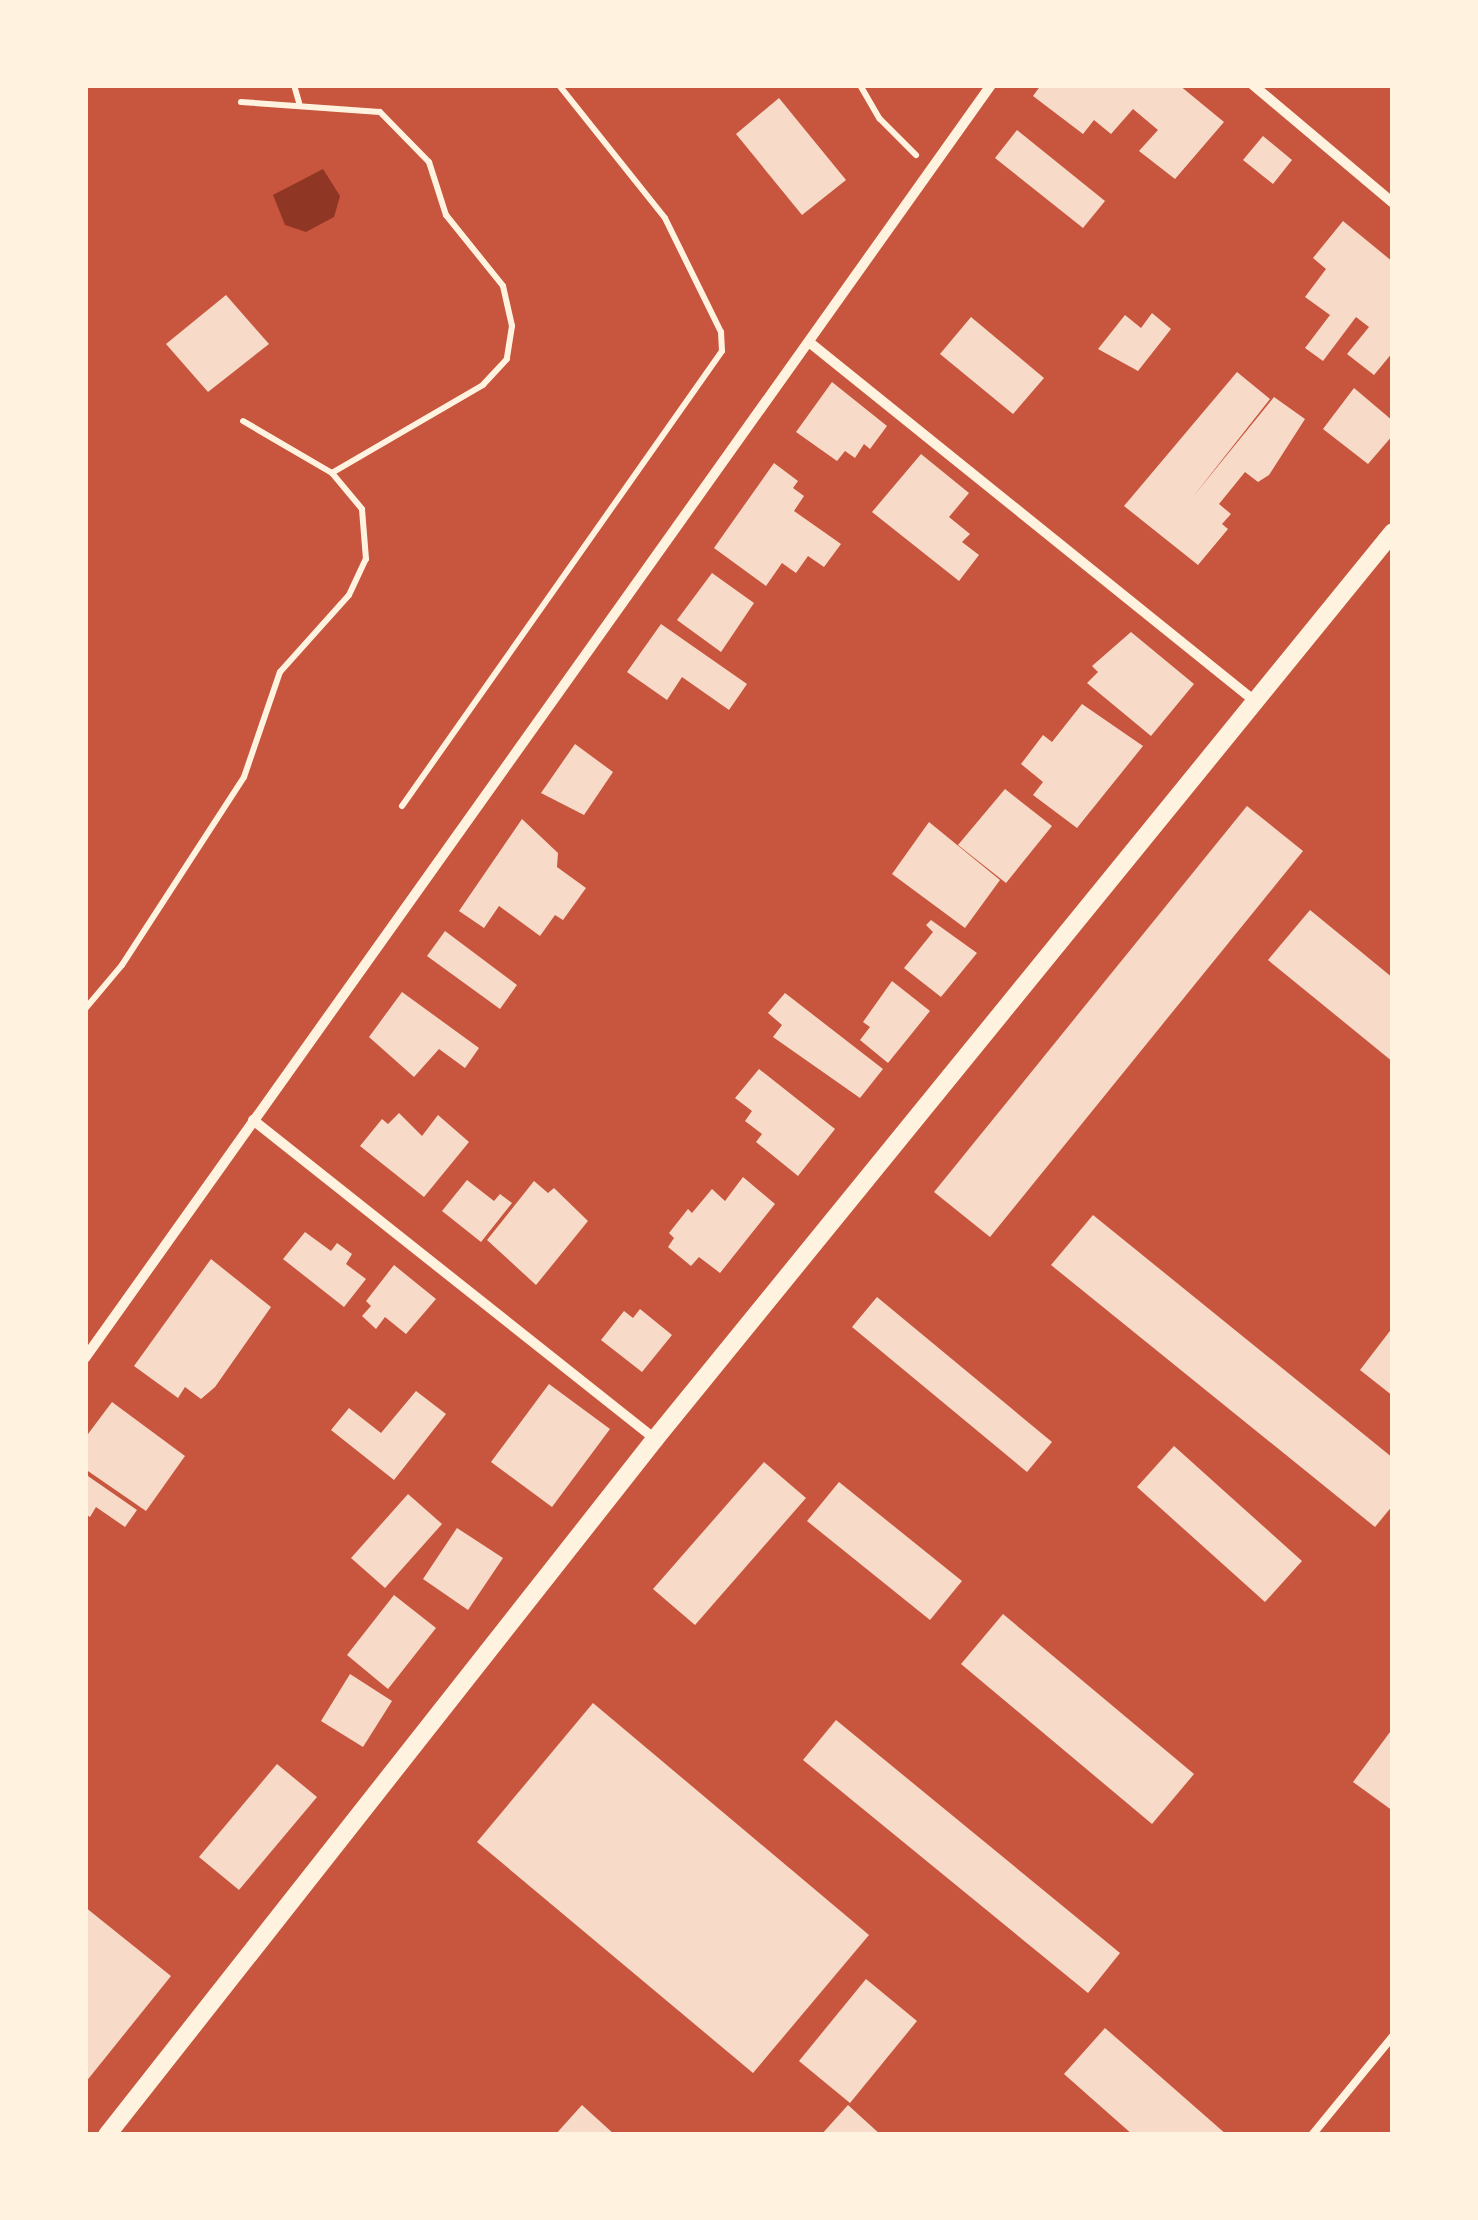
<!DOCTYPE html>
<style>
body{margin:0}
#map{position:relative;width:1478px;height:2220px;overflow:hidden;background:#c8553d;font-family:Figtree,sans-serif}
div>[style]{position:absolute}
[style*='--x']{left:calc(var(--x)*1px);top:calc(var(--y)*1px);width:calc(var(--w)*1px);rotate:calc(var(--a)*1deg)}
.water>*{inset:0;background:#8f3625}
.building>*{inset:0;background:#f7dbc8}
.path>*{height:6px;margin:-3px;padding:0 3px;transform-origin:3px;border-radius:3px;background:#fff3e0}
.service>*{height:8px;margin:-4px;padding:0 4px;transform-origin:4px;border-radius:4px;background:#fff3e0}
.minor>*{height:10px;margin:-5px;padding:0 5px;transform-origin:5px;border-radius:5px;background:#fff3e0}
.tertiary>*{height:18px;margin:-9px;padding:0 9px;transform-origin:9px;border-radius:9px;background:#fff3e0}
span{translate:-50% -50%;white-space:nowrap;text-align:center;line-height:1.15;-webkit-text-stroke:8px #fff3e0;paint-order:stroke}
.frame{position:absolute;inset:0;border:88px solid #fff3e0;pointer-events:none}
</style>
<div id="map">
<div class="water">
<i style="clip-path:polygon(323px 169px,340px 196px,334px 217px,306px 232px,285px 225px,273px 195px)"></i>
</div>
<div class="building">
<i style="clip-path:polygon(1041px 85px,1179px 85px,1224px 122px,1175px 179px,1139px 151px,1158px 130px,1133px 109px,1111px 134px,1094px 120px,1083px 134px,1033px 96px)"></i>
<i style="clip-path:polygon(779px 98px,846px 180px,802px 215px,736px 134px)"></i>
<i style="clip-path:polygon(1017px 130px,1105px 201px,1083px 228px,995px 158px)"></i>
<i style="clip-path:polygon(1263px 136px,1292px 160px,1273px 184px,1243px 160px)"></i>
<i style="clip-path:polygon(1343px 221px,1393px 262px,1393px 352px,1374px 375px,1347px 354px,1369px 327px,1356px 317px,1323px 361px,1305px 348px,1330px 315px,1305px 297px,1326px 269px,1313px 258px)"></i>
<i style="clip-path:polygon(226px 295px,269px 344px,208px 392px,166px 344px)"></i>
<i style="clip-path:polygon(1152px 313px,1171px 329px,1138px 371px,1098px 349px,1125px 315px,1141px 328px)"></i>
<i style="clip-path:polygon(971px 317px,1044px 378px,1013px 414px,940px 354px)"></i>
<i style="clip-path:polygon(1237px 372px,1270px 399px,1192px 498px,1274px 397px,1305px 419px,1269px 475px,1258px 482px,1245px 472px,1219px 504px,1231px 514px,1222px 524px,1228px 529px,1198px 565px,1124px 506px)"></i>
<i style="clip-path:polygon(832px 382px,887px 426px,870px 449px,864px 444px,855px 458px,845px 451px,837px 461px,796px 432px)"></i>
<i style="clip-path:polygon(1354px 388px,1393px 421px,1393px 435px,1368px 464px,1323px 429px)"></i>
<i style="clip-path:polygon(921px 454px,969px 493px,949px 517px,970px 534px,962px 542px,979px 555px,959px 581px,872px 512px)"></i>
<i style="clip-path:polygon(774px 463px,798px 481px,793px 488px,804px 496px,794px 511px,841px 544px,824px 567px,808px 556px,796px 573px,782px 563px,766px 586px,714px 548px)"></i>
<i style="clip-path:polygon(712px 573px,754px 603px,721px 652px,677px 620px)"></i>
<i style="clip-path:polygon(661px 624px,747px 684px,729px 710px,682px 677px,667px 700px,627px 672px)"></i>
<i style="clip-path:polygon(1131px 632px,1194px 684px,1151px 736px,1087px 683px,1098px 672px,1092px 666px)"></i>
<i style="clip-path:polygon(1082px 704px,1143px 746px,1077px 828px,1033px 795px,1043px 782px,1021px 764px,1043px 735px,1052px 742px)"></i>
<i style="clip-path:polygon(575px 744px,613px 772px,584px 815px,541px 793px)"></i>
<i style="clip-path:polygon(1005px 789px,1052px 826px,1006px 883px,958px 845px)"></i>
<i style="clip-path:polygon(1247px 806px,1303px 851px,990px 1237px,934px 1192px)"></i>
<i style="clip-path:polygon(522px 819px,558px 853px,557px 867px,586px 888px,563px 920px,555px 915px,540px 936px,499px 906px,484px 928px,459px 911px)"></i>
<i style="clip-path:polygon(929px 822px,1000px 880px,965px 928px,892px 874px)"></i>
<i style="clip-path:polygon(1310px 910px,1393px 978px,1393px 1062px,1268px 960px)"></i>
<i style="clip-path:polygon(931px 920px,977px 953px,941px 997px,904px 968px,933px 932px,926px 925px)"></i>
<i style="clip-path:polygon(445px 931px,517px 985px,500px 1009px,427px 956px)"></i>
<i style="clip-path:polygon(892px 981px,930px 1011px,888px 1063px,860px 1040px,870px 1027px,863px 1022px)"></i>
<i style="clip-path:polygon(402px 992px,479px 1048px,465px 1068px,439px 1049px,414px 1077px,369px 1037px)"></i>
<i style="clip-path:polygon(785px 993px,883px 1069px,860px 1098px,773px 1037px,782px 1025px,768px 1013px)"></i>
<i style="clip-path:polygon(759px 1069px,835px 1129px,798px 1176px,756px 1142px,762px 1134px,745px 1121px,752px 1111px,735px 1098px)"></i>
<i style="clip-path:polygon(399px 1113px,422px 1136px,438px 1115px,469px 1142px,424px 1197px,360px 1146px,382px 1119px,388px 1124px)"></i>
<i style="clip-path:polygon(743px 1177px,775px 1204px,720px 1273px,699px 1257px,691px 1266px,668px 1247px,674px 1238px,669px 1233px,688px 1209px,692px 1213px,712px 1189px,725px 1201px)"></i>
<i style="clip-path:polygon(467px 1180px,494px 1201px,500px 1194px,512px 1203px,481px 1242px,442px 1211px)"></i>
<i style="clip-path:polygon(534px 1181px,548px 1193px,554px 1188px,588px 1221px,536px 1285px,487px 1240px)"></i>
<i style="clip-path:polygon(1093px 1215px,1393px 1458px,1393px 1505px,1375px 1527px,1051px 1265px)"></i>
<i style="clip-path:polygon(305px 1232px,331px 1251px,337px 1243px,352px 1254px,346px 1264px,366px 1279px,344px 1307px,283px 1259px)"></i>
<i style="clip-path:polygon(211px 1259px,271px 1307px,215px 1387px,201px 1399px,185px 1387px,178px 1398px,134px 1366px)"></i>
<i style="clip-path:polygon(394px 1265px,436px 1299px,406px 1334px,385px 1317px,376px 1329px,362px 1316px,371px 1306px,366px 1301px)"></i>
<i style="clip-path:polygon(877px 1297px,1052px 1442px,1027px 1472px,852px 1327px)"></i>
<i style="clip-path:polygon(640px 1309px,672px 1335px,642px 1372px,601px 1340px,624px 1311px,633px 1318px)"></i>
<i style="clip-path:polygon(1393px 1327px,1393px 1396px,1360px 1370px)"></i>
<i style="clip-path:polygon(549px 1384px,610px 1429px,552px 1507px,491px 1462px)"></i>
<i style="clip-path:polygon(416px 1391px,446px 1414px,394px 1480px,331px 1430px,349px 1408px,381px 1433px)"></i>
<i style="clip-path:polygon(112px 1402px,185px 1456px,146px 1511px,85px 1469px,85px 1438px)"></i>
<i style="clip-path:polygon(1174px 1446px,1302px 1561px,1265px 1602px,1137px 1487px)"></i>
<i style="clip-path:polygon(764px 1462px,806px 1498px,695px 1625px,653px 1589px)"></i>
<i style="clip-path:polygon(85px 1474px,137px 1510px,125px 1527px,96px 1507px,90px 1517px,85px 1514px)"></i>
<i style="clip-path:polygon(839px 1482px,962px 1581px,930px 1620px,807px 1521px)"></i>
<i style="clip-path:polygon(408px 1494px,442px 1524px,385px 1588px,351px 1558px)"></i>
<i style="clip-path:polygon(457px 1528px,503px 1558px,468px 1610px,423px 1579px)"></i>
<i style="clip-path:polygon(394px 1595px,436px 1628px,388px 1689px,347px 1655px)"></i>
<i style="clip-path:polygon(1003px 1614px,1194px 1774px,1152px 1824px,961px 1664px)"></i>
<i style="clip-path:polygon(350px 1674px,392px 1701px,363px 1747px,321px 1721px)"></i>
<i style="clip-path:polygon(593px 1703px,869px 1935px,753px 2073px,477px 1842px)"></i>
<i style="clip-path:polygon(836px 1720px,1120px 1953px,1088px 1993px,803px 1760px)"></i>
<i style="clip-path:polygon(1393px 1728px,1393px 1811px,1353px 1782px)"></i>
<i style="clip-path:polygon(277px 1764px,317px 1797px,239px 1890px,199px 1857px)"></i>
<i style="clip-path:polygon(85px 1907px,171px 1976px,85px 2083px)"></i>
<i style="clip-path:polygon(866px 1979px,917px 2021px,850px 2103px,799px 2061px)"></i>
<i style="clip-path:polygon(1105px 2028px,1227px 2135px,1133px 2135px,1064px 2074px)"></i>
<i style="clip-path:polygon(582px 2105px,615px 2135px,555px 2135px)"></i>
<i style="clip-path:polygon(848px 2105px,881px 2135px,821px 2135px)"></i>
</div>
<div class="path">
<i style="--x:294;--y:85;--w:19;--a:74"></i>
<i style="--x:860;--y:85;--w:39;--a:60"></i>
<i style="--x:880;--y:119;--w:51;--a:45"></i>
<i style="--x:241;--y:102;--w:139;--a:4.1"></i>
<i style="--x:380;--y:112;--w:70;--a:45.6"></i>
<i style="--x:429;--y:162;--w:56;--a:72.2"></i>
<i style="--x:446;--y:215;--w:91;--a:51.2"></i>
<i style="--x:503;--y:286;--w:41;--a:77.3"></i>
<i style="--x:512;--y:326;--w:33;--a:99"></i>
<i style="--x:507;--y:359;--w:35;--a:133"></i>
<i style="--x:483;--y:385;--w:175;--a:149.8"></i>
<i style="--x:402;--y:806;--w:556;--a:-54.88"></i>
<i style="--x:722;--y:351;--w:19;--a:-93"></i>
<i style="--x:721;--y:332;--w:127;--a:-116.2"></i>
<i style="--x:665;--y:218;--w:170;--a:-128.6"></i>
<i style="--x:85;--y:1009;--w:57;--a:-49.9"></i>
<i style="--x:122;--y:965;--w:224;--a:-57"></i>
<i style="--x:244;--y:777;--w:111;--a:-71.1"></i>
<i style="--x:280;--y:672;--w:103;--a:-48.1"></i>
<i style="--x:349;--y:595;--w:40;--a:-65"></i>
<i style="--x:366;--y:559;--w:50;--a:-94.6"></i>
<i style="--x:362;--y:509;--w:47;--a:-129.8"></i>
<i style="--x:332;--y:473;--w:103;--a:-149.7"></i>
</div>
<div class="service">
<i style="--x:1312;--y:2135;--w:128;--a:-50.7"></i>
</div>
<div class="minor">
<i style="--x:1253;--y:85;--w:183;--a:40.1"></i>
<i style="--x:809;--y:342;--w:574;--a:38.85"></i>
<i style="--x:253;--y:1120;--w:513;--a:38.43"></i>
<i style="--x:85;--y:1358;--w:1562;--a:-54.56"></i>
</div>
<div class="tertiary">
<i style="--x:107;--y:2135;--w:886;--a:-51.78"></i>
<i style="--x:655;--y:1439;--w:1169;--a:-50.87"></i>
</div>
<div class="frame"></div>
</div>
